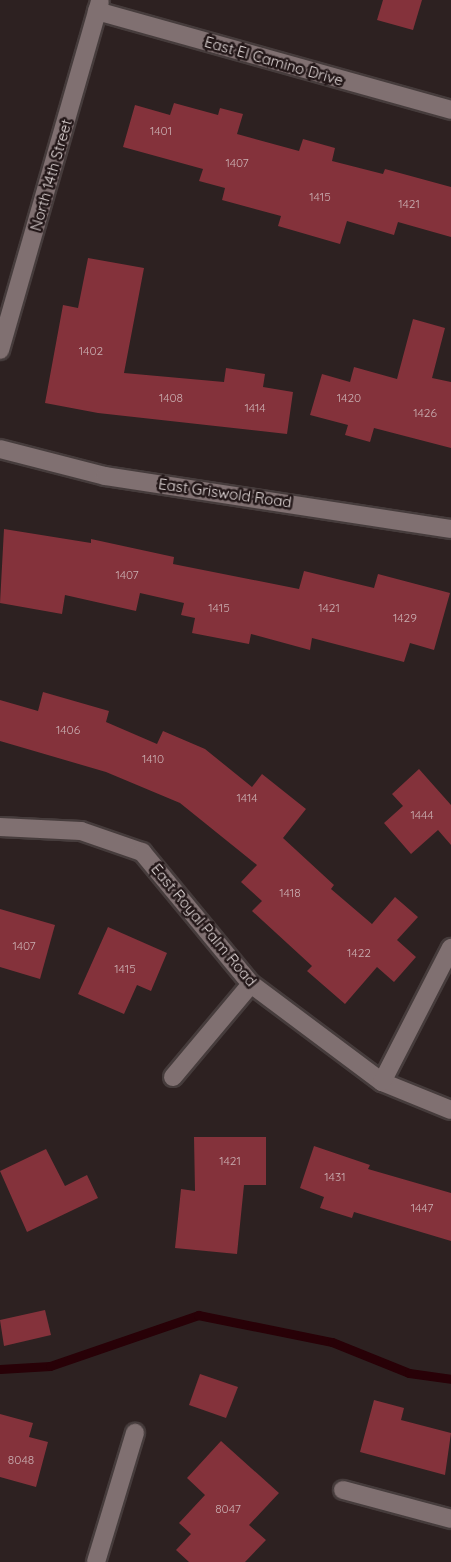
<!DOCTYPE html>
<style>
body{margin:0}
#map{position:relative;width:451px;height:1562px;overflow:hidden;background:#2d2121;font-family:Quicksand,sans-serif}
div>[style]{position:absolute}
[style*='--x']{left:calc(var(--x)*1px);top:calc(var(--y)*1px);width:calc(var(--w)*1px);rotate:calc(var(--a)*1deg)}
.stream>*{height:9px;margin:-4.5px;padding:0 4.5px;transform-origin:4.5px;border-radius:4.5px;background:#280107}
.building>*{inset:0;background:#84323b}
.roads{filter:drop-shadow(2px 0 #463c3c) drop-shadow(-2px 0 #463c3c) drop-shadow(0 2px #463c3c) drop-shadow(0 -2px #463c3c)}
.street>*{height:18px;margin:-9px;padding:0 9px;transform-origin:9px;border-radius:9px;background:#807071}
span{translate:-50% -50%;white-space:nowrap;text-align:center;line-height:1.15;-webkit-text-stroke:5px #231718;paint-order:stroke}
.number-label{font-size:12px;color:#caafb2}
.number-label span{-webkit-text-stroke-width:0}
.street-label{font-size:15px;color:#e2d9d9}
</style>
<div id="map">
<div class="stream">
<i style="--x:0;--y:1369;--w:50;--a:-3.4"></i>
<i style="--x:50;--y:1366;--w:157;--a:-19"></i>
<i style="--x:198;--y:1315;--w:137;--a:11.4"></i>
<i style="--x:332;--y:1342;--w:83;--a:21.9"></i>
<i style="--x:409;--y:1373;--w:42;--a:8.1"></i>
</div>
<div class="building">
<i style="clip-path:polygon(383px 0,422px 0,413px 30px,377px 20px)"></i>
<i style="clip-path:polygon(174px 103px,218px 115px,220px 108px,243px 114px,237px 134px,299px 151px,303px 139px,335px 148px,332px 161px,383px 174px,385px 169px,451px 187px,451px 237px,398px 222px,394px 235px,347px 221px,340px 244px,278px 226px,281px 216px,222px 200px,225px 188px,199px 181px,203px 169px,123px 147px,135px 105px,170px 115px)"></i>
<i style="clip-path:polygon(88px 258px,144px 268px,124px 373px,224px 382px,226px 368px,265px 374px,263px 387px,293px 392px,287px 434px,98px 413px,45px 403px,63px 305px,78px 308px)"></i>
<i style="clip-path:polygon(413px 319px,445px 328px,432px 378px,451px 382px,451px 448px,374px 428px,370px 442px,345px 435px,348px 425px,310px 415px,322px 374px,350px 382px,354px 367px,397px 379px)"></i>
<i style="clip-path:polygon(4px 529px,91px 543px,91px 539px,174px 557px,173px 564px,299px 589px,304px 571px,374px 588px,378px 574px,450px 593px,434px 650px,410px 643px,404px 662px,312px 638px,310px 650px,251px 634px,249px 644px,192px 633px,195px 618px,181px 615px,184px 603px,140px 593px,136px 611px,65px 595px,62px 614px,0 603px)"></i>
<i style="clip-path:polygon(43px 692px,109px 711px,106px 722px,157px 744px,163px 731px,205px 749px,252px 787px,262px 774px,306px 809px,283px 838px,334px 885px,331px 889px,372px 924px,395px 897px,418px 917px,397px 940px,416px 957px,394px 982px,377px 967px,345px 1004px,307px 971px,312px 966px,252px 911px,262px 901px,241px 882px,257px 865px,180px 803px,106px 772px,0 741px,0 700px,38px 711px)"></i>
<i style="clip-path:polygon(419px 769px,451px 805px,451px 845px,438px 830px,411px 854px,384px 823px,403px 806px,392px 794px)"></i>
<i style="clip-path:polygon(0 909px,55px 925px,40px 979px,0 967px)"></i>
<i style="clip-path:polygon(108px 927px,167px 953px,151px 991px,137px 985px,124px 1014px,78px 994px)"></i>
<i style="clip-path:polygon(194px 1137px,266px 1137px,266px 1185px,244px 1185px,237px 1254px,175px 1248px,181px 1189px,195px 1191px)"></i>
<i style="clip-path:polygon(314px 1146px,370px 1165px,368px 1169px,451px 1193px,451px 1241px,354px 1212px,352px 1218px,320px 1208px,324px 1197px,300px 1188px)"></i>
<i style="clip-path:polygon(46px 1149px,65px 1186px,87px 1175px,98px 1198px,27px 1232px,0 1171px)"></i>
<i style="clip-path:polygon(45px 1310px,51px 1335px,4px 1346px,0 1320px)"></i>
<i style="clip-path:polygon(200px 1374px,238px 1387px,226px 1418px,189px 1405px)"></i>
<i style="clip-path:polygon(374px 1400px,404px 1408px,401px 1420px,451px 1433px,445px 1475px,360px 1452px)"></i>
<i style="clip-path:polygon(0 1414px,33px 1423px,29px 1437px,48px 1442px,36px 1487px,0 1477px)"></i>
<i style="clip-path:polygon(221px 1441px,279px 1493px,249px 1525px,266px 1540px,245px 1562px,189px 1562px,176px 1550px,191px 1534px,179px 1523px,205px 1495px,187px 1478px)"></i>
</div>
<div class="roads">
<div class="street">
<i style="--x:97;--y:11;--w:368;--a:15.6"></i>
<i style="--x:0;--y:350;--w:362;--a:-74"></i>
<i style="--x:0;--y:449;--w:108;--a:14.4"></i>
<i style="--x:105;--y:476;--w:350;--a:8.7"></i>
<i style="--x:0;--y:827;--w:81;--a:2.8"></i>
<i style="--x:81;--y:831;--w:65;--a:19"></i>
<i style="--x:142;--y:852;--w:171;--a:50.5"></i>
<i style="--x:251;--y:984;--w:164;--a:36.8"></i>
<i style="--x:382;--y:1082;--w:74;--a:22.1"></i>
<i style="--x:173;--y:1077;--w:121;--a:-50"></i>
<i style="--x:382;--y:1082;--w:151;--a:-62.8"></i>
<i style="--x:343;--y:1490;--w:112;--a:15"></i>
<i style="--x:96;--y:1562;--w:135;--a:-73.2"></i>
</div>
</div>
<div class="number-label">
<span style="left:161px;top:131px">1401</span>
<span style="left:237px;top:163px">1407</span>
<span style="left:320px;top:197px">1415</span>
<span style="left:409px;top:204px">1421</span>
<span style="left:91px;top:351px">1402</span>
<span style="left:171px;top:398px">1408</span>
<span style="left:349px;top:398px">1420</span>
<span style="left:255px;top:408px">1414</span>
<span style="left:425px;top:413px">1426</span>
<span style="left:127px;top:575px">1407</span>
<span style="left:219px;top:608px">1415</span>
<span style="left:329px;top:608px">1421</span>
<span style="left:405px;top:618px">1429</span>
<span style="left:68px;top:730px">1406</span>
<span style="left:153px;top:759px">1410</span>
<span style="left:247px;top:798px">1414</span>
<span style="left:422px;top:815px">1444</span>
<span style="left:290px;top:893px">1418</span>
<span style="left:24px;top:946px">1407</span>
<span style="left:359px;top:953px">1422</span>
<span style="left:125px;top:969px">1415</span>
<span style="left:230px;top:1161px">1421</span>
<span style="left:335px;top:1177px">1431</span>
<span style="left:422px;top:1208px">1447</span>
<span style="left:21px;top:1460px">8048</span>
<span style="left:228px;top:1509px">8047</span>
</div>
<div class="street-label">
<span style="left:274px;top:61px;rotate:16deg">East El Camino Drive</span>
<span style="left:51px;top:175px;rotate:-74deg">North 14th Street</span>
<span style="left:225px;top:493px;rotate:8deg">East Griswold Road</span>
<span style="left:204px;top:925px;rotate:50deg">East Royal Palm Road</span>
</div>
</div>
